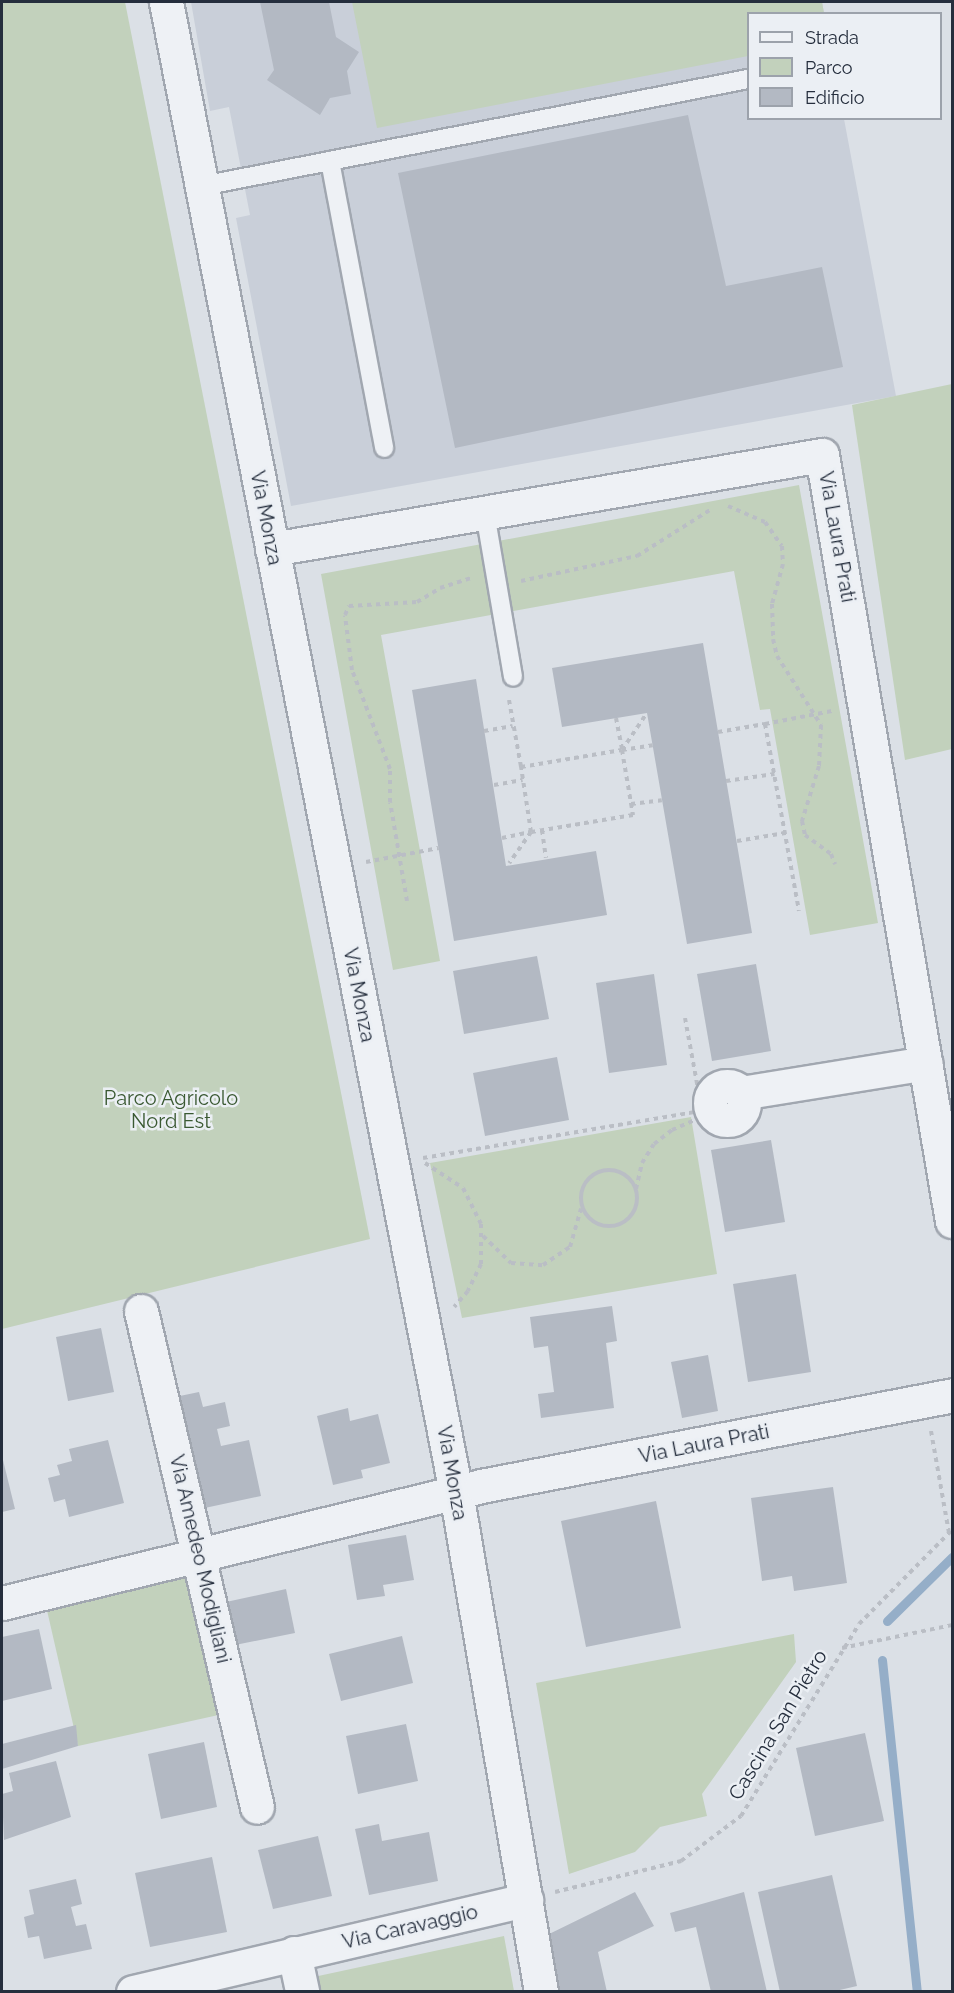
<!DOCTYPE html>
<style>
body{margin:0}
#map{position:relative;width:954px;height:1993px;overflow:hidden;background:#dbe0e6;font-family:Raleway,sans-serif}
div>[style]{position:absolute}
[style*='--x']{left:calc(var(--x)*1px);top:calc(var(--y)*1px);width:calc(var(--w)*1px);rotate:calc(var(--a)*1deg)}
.built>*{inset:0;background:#c9cfd9}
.green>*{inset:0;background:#c2d1bc}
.stream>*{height:9px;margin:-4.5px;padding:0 4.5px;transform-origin:4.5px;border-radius:4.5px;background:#95aec8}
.building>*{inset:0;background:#b3b9c3}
.path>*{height:4px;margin-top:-2px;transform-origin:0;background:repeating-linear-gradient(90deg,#babec5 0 4.5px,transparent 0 9px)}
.path>.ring{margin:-2px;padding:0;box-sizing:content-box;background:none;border:4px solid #babec5;border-radius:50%}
.roads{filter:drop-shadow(2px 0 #a1a7b0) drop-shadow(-2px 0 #a1a7b0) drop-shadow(0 2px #a1a7b0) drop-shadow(0 -2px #a1a7b0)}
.lane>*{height:18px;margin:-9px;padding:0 9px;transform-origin:9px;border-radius:9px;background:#eef1f5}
.street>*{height:33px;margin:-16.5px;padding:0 16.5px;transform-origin:16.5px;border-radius:16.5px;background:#eef1f5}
.street>.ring{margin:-16.5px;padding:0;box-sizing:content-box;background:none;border:33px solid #eef1f5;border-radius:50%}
span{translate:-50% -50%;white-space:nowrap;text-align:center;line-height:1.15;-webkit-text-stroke:5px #ebeff4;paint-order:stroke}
.street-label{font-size:20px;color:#252e3d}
.park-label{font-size:20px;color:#3a5932}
.frame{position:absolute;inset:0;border:3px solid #252e3d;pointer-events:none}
.legend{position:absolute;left:747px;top:12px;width:195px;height:108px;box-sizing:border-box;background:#ebeff4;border:2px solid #9ca2ab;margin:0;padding:8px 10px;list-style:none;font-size:18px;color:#252e3d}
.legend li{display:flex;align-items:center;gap:12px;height:30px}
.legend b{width:30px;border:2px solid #9ca2ab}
</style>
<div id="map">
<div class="built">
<i style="clip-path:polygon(191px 2px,822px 2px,824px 13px,748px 14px,748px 118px,844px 119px,896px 396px,291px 506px,236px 218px,250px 215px,229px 107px,210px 111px)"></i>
</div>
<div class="green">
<i style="clip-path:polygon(2px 2px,125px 2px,370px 1239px,2px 1329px)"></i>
<i style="clip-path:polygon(352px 2px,822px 2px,824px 13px,748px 14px,748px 56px,377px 128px)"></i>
<i style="clip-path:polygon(952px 384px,952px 749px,905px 760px,852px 405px)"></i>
<i style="clip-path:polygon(799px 485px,878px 923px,810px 935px,770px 709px,760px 710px,734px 571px,381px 635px,440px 961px,393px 970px,321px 574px)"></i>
<i style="clip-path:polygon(691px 1117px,717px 1274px,462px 1318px,430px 1163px)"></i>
<i style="clip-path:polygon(189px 1568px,223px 1714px,78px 1746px,46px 1606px)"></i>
<i style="clip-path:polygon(794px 1634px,796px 1662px,702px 1794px,707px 1816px,660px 1827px,635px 1852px,569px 1874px,536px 1683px)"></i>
<i style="clip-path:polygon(504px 1936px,514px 1991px,312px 1991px,309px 1978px)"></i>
</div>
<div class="stream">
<i style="--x:887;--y:1621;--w:91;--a:-44.6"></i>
<i style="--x:882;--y:1660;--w:334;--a:84"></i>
</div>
<div class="building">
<i style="clip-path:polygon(260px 2px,329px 2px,336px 37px,359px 52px,347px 71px,351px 94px,330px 98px,320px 115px,267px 80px,274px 70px)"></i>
<i style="clip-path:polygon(688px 115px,726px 286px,822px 267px,843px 367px,455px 448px,398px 173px)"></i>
<i style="clip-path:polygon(703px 643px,752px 933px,687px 944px,647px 713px,562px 727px,552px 668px)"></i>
<i style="clip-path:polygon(476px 679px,506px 866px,596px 851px,607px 915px,454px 941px,412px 690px)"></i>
<i style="clip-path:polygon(537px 956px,549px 1019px,464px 1034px,453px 971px)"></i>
<i style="clip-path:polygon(756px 964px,771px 1051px,712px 1061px,697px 974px)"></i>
<i style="clip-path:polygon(654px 974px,667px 1065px,609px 1073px,596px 983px)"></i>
<i style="clip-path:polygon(557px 1057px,569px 1120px,485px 1136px,473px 1073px)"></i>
<i style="clip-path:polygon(771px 1140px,785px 1222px,725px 1232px,711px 1150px)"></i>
<i style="clip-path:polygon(796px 1274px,811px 1372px,748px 1382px,733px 1284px)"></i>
<i style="clip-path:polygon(612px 1306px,617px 1341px,606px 1343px,614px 1408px,541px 1418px,538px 1394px,554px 1392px,548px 1346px,534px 1348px,530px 1317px)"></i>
<i style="clip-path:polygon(101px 1328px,114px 1392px,68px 1401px,56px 1337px)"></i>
<i style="clip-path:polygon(708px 1355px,718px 1411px,682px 1418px,671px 1362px)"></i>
<i style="clip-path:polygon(199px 1392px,203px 1407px,225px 1402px,230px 1426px,217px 1429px,221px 1446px,249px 1440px,261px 1496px,200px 1509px,175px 1397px)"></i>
<i style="clip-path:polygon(348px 1408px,350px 1421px,378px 1414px,390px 1463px,361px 1470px,363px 1478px,333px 1485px,317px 1416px)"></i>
<i style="clip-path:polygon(108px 1440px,124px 1503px,69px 1517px,65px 1499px,54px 1502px,48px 1478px,60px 1475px,57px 1465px,72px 1461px,69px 1449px)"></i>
<i style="clip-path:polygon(2px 1456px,15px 1509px,2px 1512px)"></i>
<i style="clip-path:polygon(833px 1487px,847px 1583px,794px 1591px,792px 1576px,762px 1581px,751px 1498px)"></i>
<i style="clip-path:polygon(656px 1501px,681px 1628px,586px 1647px,561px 1521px)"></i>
<i style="clip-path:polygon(406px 1535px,414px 1580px,383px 1585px,385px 1596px,357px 1600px,348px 1545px)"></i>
<i style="clip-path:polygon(286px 1589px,295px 1633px,235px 1645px,226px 1602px)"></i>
<i style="clip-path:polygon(39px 1629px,52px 1689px,2px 1701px,2px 1637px)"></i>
<i style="clip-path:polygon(402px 1636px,413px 1683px,341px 1701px,329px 1654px)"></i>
<i style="clip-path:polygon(406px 1724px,418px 1781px,358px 1794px,346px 1736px)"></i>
<i style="clip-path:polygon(76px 1725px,78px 1746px,2px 1769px,2px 1744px)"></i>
<i style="clip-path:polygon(865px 1733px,884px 1821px,815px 1836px,796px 1748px)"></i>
<i style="clip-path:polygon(204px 1742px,217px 1807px,161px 1819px,148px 1754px)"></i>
<i style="clip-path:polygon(56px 1761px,71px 1817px,4px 1840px,2px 1794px,13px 1791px,9px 1773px)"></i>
<i style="clip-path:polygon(379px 1824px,382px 1841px,429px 1832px,438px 1881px,369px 1895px,355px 1829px)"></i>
<i style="clip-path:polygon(318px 1836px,332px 1896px,273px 1909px,258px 1850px)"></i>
<i style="clip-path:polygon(212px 1857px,227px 1932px,150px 1947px,135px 1873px)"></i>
<i style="clip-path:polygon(832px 1875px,857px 1986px,831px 1992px,780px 1992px,758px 1892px)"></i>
<i style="clip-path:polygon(76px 1879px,82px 1904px,71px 1907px,76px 1926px,86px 1924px,92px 1949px,44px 1959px,39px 1936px,28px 1938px,24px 1917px,34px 1914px,29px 1890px)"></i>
<i style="clip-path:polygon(635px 1892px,654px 1926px,598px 1952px,607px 1992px,556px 1992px,543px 1937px)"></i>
<i style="clip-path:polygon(744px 1892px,767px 1992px,711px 1992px,696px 1927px,675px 1932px,670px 1913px)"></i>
</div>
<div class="path">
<i style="--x:728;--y:506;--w:40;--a:23.4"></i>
<i style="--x:765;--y:522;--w:29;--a:55"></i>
<i style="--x:782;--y:546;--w:18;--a:87"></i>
<i style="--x:783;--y:564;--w:41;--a:105.4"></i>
<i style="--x:772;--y:604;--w:35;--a:88"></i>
<i style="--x:773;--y:639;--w:17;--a:77"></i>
<i style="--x:777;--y:656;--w:82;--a:57.5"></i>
<i style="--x:821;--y:725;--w:41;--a:92.8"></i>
<i style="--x:819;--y:766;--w:58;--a:107.2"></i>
<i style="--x:802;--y:821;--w:14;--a:78"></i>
<i style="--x:805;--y:835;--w:32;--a:36"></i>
<i style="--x:831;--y:854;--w:11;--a:68"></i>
<i style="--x:521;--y:581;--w:119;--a:-12.2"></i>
<i style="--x:637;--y:556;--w:86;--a:-32.2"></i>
<i style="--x:509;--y:700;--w:68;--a:79.8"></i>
<i style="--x:616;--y:718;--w:33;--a:79"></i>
<i style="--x:622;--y:750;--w:45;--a:-56"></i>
<i style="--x:765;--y:724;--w:68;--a:-11"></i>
<i style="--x:484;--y:731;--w:29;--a:-10"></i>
<i style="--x:718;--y:732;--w:48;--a:-9.7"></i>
<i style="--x:765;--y:724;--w:190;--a:79.7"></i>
<i style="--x:622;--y:750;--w:66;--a:80.4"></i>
<i style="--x:633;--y:815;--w:103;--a:170.5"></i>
<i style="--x:531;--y:832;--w:66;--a:-98.7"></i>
<i style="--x:521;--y:767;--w:102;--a:-9.6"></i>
<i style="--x:622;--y:750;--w:31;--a:-9"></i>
<i style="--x:726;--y:781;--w:49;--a:-8.3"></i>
<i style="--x:494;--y:785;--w:29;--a:-10"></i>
<i style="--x:631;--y:804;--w:31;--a:-7"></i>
<i style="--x:542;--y:830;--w:28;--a:82"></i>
<i style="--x:502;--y:838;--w:30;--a:-12"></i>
<i style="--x:531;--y:832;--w:38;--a:125"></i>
<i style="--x:737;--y:841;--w:49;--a:-9.5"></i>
<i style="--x:366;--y:862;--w:74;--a:-10.9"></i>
<i style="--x:407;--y:901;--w:100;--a:-99.7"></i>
<i style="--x:390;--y:802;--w:33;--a:-90"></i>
<i style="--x:390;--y:769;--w:106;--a:-111"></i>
<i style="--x:352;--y:670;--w:55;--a:-97.3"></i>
<i style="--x:345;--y:615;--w:10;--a:-66"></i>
<i style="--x:349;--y:606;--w:68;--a:-3.4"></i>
<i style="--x:417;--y:602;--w:27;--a:-31"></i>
<i style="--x:440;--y:588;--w:33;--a:-18"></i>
<i style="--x:685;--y:1018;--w:95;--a:79.6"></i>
<i style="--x:423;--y:1158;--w:293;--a:-9.6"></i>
<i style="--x:425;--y:1163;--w:45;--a:33.3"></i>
<i style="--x:463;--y:1188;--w:40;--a:63.4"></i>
<i style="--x:481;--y:1224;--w:40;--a:90"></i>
<i style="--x:481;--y:1264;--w:30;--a:116"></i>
<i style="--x:468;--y:1291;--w:21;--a:131"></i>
<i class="ring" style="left:581px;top:1170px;width:52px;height:52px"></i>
<i style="--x:636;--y:1189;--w:27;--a:-77"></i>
<i style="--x:642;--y:1163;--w:22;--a:-58"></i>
<i style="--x:654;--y:1144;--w:23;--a:-38"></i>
<i style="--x:672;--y:1130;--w:45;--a:-23.7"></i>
<i style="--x:483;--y:1236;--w:39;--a:44"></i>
<i style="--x:511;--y:1263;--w:32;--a:4"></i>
<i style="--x:543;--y:1265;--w:32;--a:-34"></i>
<i style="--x:570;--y:1247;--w:40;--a:-74"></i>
<i style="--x:931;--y:1431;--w:104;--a:80"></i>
<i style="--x:842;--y:1648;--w:112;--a:-11.8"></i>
<i style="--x:555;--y:1892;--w:130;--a:-13.8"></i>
<i style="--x:681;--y:1861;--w:75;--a:-36.9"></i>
<i style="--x:741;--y:1816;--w:225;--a:-58.4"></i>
<i style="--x:859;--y:1624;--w:132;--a:-45.3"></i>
</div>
<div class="roads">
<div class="lane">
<i style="--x:330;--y:161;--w:292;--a:79.3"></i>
<i style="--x:202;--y:186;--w:556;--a:-11.09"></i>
<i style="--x:485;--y:513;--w:166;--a:80.3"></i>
</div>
<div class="street">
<i style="--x:166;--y:2;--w:1518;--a:78.99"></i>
<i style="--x:456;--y:1492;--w:507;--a:80.35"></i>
<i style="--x:272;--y:549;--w:558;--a:-9.7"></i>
<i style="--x:822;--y:455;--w:777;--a:80.37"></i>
<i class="ring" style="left:710px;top:1086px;width:1px;height:1px"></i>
<i style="--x:741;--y:1093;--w:187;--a:-9.2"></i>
<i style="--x:141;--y:1311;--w:509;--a:76.84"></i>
<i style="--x:2;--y:1603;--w:493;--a:-13.7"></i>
<i style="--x:481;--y:1486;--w:480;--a:-10.9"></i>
<i style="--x:294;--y:1953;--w:40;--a:78"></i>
<i style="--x:133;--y:1992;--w:404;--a:-13.2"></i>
</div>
</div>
<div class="street-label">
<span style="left:266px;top:518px;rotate:79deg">Via Monza</span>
<span style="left:837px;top:537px;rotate:80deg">Via Laura Prati</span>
<span style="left:359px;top:995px;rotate:79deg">Via Monza</span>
<span style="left:704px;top:1444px;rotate:-11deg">Via Laura Prati</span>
<span style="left:452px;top:1473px;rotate:80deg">Via Monza</span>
<span style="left:200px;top:1559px;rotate:77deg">Via Amedeo Modigliani</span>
<span style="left:778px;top:1725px;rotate:-59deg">Cascina San Pietro</span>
<span style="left:410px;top:1927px;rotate:-13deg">Via Caravaggio</span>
</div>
<div class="park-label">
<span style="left:171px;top:1110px">Parco Agricolo<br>Nord Est</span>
</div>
<div class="frame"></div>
<ul class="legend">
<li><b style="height:8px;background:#eef1f5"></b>Strada</li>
<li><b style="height:16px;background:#c2d1bc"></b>Parco</li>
<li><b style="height:16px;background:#b3b9c3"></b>Edificio</li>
</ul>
</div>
